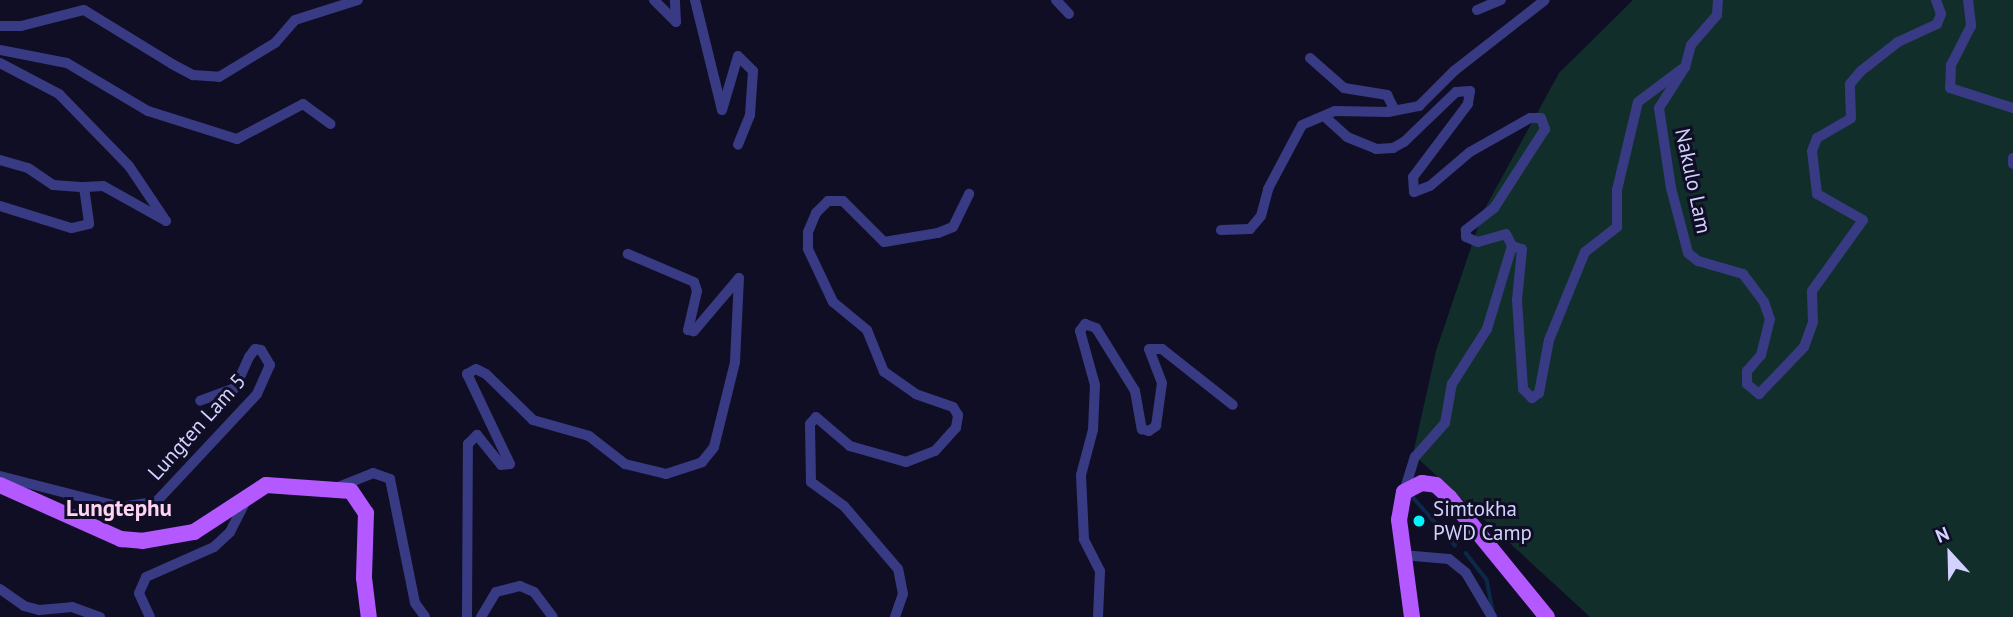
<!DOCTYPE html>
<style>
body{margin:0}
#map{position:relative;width:2013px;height:617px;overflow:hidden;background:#100e24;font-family:"PT Sans",sans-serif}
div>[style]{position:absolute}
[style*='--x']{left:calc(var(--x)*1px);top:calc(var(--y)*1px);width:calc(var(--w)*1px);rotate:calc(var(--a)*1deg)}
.green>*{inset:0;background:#112e2b}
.stream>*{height:3.5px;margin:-1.75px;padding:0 1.75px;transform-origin:1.75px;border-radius:1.75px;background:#0c284a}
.minor>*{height:10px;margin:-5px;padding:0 5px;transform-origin:5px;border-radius:5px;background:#383b84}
.primary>*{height:16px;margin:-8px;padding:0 8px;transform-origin:8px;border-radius:8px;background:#b458ff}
.dots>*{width:19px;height:19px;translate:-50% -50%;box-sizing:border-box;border:4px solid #100e24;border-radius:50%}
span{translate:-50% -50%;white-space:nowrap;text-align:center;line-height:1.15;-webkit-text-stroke:6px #100e24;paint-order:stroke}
.street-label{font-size:21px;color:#d3d1ff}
.poi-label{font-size:21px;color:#d3d1ff}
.left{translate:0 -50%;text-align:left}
.neighbourhood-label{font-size:23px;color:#ffd3f2;font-weight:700}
.north{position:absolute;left:1915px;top:519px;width:70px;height:70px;-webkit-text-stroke:5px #100e24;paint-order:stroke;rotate:338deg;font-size:19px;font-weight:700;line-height:28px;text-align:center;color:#d3d1ff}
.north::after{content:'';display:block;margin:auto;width:24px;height:32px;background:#d3d1ff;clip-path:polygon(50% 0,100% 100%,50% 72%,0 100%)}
</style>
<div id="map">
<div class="green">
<i style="clip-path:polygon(1633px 0,2013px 0,2013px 617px,1590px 617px,1413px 454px,1436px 351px,1483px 212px,1559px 73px)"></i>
</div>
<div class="stream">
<i style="--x:1411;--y:495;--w:67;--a:48.7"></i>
<i style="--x:1466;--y:553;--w:34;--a:52"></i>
<i style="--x:1487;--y:580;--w:31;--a:79"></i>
</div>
<div class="minor">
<i style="--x:654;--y:0;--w:31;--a:45"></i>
<i style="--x:676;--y:22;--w:22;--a:-93"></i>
<i style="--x:695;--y:0;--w:113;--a:76.2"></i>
<i style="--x:722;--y:110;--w:56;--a:-73.5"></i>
<i style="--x:738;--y:56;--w:21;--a:45"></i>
<i style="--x:753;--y:71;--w:44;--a:93.9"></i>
<i style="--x:750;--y:115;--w:32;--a:112"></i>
<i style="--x:1056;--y:0;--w:19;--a:47"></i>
<i style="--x:1718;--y:0;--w:15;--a:94"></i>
<i style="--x:1717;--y:15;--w:40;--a:131"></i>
<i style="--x:1691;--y:45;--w:23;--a:105"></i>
<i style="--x:1685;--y:67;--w:49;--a:122.4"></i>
<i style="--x:1659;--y:108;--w:81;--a:81.5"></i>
<i style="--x:1671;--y:188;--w:67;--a:75.3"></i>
<i style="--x:1688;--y:253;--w:13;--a:39"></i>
<i style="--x:1698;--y:261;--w:47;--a:16.1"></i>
<i style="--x:1743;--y:274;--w:35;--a:53"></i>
<i style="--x:1764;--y:302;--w:18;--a:71"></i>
<i style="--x:1770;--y:319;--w:37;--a:104"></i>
<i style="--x:1761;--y:355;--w:21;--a:131"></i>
<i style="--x:1747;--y:371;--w:13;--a:90"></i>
<i style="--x:1747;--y:384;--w:16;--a:40"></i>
<i style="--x:1759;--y:394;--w:65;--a:-46.2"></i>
<i style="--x:1804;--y:347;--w:27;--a:-70"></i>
<i style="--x:1813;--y:322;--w:31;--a:-92"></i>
<i style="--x:1812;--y:291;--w:87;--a:-54.3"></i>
<i style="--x:1863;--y:220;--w:53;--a:-150.5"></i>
<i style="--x:1817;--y:194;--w:43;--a:-96.6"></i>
<i style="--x:1812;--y:151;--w:14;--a:-69"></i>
<i style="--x:1817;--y:138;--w:39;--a:-30"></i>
<i style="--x:1851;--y:118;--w:34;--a:-92"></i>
<i style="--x:1850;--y:84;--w:17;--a:-50"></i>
<i style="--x:1861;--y:71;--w:47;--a:-38.1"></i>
<i style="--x:1898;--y:42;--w:43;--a:-24.8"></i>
<i style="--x:1937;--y:24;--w:11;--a:-68"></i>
<i style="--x:1941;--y:14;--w:15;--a:-110"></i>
<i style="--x:1968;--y:0;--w:26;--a:83"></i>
<i style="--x:1971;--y:26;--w:44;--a:117.1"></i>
<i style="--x:1951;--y:65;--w:23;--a:92"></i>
<i style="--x:1950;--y:88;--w:66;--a:17.6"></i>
<i style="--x:1477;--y:10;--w:26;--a:-23"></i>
<i style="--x:0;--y:26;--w:21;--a:0"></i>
<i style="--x:21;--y:26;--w:65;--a:-14.3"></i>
<i style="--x:84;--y:10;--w:103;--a:31.5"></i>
<i style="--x:172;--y:64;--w:24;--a:28"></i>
<i style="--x:193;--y:75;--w:26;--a:4"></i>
<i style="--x:219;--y:77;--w:66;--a:-31.3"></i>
<i style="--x:275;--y:43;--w:30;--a:-49"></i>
<i style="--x:295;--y:20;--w:66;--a:-17.6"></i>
<i style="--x:0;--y:50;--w:68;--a:11"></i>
<i style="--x:67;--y:63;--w:94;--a:30.7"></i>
<i style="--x:148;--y:111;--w:93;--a:17.5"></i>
<i style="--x:237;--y:139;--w:75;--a:-27.9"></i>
<i style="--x:303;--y:104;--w:34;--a:36"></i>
<i style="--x:1310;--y:58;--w:45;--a:41.4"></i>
<i style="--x:1344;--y:88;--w:44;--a:9.2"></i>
<i style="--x:1387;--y:95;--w:13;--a:63"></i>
<i style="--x:1393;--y:107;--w:7;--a:135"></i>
<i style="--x:0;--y:63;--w:67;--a:27.7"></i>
<i style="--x:59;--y:94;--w:100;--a:45.8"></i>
<i style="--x:129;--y:166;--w:66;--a:56.1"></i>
<i style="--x:166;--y:221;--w:72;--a:-150.9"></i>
<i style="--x:103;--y:186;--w:19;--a:177"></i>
<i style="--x:84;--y:187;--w:37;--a:82"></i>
<i style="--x:89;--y:224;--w:18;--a:167"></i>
<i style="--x:71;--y:228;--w:74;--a:-162.8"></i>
<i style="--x:1324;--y:116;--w:31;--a:42"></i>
<i style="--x:1347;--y:137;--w:31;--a:22"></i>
<i style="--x:1376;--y:149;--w:17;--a:-3"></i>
<i style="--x:1393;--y:148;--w:13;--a:-29"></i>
<i style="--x:1404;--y:142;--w:72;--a:-43.9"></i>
<i style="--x:1456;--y:92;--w:14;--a:-4"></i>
<i style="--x:1470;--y:91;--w:13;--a:99"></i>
<i style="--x:1468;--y:104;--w:91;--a:127"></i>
<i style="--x:1413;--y:177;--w:15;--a:86"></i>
<i style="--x:1414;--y:192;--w:17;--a:-21"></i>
<i style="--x:1430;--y:186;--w:52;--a:-40.4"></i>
<i style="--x:1470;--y:152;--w:69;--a:-29.5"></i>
<i style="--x:1530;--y:118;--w:11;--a:0"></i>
<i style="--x:1541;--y:118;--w:12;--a:70"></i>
<i style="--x:1545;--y:129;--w:94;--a:122.8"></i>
<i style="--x:1494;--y:208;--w:36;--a:142"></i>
<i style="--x:1466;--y:230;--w:7;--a:90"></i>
<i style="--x:1466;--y:237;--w:13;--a:23"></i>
<i style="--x:1478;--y:242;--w:29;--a:-16"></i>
<i style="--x:1506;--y:234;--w:13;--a:63"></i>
<i style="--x:2013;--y:158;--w:6;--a:90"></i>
<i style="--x:0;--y:160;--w:29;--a:16"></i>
<i style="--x:28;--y:168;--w:30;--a:34"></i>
<i style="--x:53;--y:185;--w:31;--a:4"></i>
<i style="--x:1221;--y:230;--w:29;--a:-2"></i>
<i style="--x:1250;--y:229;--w:17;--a:-50"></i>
<i style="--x:1261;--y:216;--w:28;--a:-75"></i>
<i style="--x:1268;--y:189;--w:72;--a:-62"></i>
<i style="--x:1302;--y:125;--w:36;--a:-23"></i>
<i style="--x:1335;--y:111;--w:53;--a:1.1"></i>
<i style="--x:1388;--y:112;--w:32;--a:-11"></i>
<i style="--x:1419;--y:106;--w:49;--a:-45"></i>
<i style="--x:1454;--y:71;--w:115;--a:-38"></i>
<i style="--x:0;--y:476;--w:125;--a:14.4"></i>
<i style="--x:121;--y:507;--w:36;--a:-9"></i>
<i style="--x:157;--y:501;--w:146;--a:-46.9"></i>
<i style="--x:257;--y:394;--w:32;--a:-66"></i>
<i style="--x:270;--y:365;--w:17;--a:-121"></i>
<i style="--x:261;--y:350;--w:6;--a:-171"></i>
<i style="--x:255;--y:349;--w:10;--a:127"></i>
<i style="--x:249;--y:357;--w:34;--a:114"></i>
<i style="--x:235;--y:388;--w:37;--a:160"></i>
<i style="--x:336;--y:488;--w:40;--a:-22"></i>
<i style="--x:373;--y:473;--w:18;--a:19"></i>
<i style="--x:390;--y:479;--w:126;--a:78.6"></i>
<i style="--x:415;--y:603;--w:17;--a:54"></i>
<i style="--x:1404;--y:492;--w:37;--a:-73"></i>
<i style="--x:1415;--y:457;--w:45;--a:-48.6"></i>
<i style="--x:1445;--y:423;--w:40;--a:-80"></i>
<i style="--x:1452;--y:384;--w:65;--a:-57.5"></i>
<i style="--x:1487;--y:329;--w:87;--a:-73.2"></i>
<i style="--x:1512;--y:246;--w:10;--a:17"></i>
<i style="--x:1522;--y:249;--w:51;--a:95.6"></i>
<i style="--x:1517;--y:300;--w:89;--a:86.1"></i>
<i style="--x:1523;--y:389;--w:13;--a:45"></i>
<i style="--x:1532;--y:398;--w:9;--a:-36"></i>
<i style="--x:1539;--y:393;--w:54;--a:-79.3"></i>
<i style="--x:1549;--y:340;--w:95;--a:-67.8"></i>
<i style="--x:1585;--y:252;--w:41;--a:-38"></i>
<i style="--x:1617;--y:227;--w:37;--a:-90"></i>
<i style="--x:1617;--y:190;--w:90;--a:-76.6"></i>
<i style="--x:1638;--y:102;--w:55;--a:-36.9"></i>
<i style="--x:1402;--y:555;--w:47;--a:4.9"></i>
<i style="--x:1449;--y:559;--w:22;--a:39"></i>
<i style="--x:1466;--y:573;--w:51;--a:59.4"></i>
<i style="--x:0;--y:589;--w:29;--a:35"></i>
<i style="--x:24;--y:606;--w:16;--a:15"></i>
<i style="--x:39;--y:610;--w:33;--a:-5"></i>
<i style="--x:72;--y:607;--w:30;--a:20"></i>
<i style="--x:150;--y:617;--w:26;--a:-115"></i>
<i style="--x:139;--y:593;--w:17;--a:-66"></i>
<i style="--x:146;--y:577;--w:74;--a:-23.8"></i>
<i style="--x:214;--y:547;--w:22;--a:-43"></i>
<i style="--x:230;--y:532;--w:37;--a:-63"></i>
<i style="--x:467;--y:617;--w:173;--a:-89.7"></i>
<i style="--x:468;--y:444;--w:13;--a:-45"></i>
<i style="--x:477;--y:435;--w:38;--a:51"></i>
<i style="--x:501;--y:465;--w:9;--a:-6"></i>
<i style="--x:510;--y:464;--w:100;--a:-115.5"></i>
<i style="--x:467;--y:374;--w:10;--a:-29"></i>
<i style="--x:476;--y:369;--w:11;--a:27"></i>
<i style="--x:486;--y:374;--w:66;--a:44.4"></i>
<i style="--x:533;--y:420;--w:58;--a:15.9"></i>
<i style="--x:589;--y:436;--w:46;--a:37.9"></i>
<i style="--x:625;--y:464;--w:42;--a:13.7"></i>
<i style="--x:666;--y:474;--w:38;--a:-18"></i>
<i style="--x:702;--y:462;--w:19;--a:-51"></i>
<i style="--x:714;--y:447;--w:88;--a:-76.1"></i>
<i style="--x:735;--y:362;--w:84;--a:-87.3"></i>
<i style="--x:739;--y:278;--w:70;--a:130.3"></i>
<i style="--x:694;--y:331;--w:6;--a:-171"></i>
<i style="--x:688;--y:330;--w:40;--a:-77"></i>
<i style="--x:697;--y:291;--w:9;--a:-108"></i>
<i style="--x:694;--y:282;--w:72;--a:-157"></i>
<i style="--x:481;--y:617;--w:29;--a:-59"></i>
<i style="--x:496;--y:592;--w:25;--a:-14"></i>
<i style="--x:520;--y:586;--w:15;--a:23"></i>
<i style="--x:534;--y:592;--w:31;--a:53"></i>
<i style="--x:895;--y:617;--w:24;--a:-71"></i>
<i style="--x:903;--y:594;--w:25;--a:-101"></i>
<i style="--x:898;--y:569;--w:83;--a:-130.6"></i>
<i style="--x:844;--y:506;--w:41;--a:-144"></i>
<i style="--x:811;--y:482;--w:58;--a:-91"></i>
<i style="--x:810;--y:424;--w:9;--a:-49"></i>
<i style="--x:816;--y:417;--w:45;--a:40.5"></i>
<i style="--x:850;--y:446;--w:58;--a:15.9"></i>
<i style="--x:906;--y:462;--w:31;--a:-21"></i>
<i style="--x:935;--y:451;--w:31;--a:-48"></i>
<i style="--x:956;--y:428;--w:13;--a:-81"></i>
<i style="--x:958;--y:415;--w:9;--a:-122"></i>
<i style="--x:953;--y:407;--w:39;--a:-161"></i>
<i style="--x:916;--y:394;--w:39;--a:-145"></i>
<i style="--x:884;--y:372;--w:45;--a:-112"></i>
<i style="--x:867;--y:330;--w:44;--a:-140.5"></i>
<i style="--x:833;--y:302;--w:59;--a:-115.3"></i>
<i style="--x:808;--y:249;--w:17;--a:-90"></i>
<i style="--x:808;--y:232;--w:21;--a:-67"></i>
<i style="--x:816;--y:213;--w:17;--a:-45"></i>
<i style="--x:828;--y:201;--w:15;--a:0"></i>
<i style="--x:843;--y:201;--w:58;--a:45"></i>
<i style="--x:884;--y:242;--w:55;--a:-9.5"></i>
<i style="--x:938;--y:233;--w:16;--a:-22"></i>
<i style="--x:953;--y:227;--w:37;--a:-64"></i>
<i style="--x:1098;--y:617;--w:46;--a:-87.5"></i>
<i style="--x:1100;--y:571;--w:36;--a:-117"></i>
<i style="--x:1084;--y:539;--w:64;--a:-92.7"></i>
<i style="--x:1081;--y:475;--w:47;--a:-75.1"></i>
<i style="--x:1093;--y:430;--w:45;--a:-87.5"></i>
<i style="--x:1095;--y:385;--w:56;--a:-105.5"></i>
<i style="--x:1080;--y:331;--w:9;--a:-54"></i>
<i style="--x:1085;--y:324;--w:12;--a:20"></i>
<i style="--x:1096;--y:328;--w:74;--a:58.2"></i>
<i style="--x:1135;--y:391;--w:39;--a:80"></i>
<i style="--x:1142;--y:429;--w:7;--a:16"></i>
<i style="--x:1149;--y:431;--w:9;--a:-36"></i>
<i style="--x:1156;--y:426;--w:43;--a:-82.1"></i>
<i style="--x:1162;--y:383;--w:36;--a:-111"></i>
<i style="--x:1149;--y:349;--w:13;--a:0"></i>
<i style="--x:1162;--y:349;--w:90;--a:38.3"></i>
</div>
<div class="primary">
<i style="--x:0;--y:485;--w:133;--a:24.1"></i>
<i style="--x:121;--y:539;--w:21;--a:5"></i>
<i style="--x:142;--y:541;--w:53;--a:-9.8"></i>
<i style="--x:194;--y:532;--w:86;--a:-33.1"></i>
<i style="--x:266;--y:485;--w:85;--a:4"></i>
<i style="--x:351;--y:491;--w:27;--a:56"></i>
<i style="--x:366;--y:513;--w:65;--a:91.8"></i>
<i style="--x:364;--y:578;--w:39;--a:83"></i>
<i style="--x:1412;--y:617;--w:98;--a:-97.6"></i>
<i style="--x:1399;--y:520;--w:28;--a:-80"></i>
<i style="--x:1404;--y:492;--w:20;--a:-27"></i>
<i style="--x:1422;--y:483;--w:14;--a:8"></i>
<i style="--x:1436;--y:485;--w:18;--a:43"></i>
<i style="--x:1449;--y:497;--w:155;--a:50.8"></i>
</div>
<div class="dots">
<i style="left:1419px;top:521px;background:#00f6fc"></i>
</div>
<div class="street-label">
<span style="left:1693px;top:181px;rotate:78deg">Nakulo Lam</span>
<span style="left:197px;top:427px;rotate:-48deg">Lungten Lam 5</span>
</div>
<div class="poi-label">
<span class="left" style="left:1433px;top:521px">Simtokha<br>PWD Camp</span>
</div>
<div class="neighbourhood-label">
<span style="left:119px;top:508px">Lungtephu</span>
</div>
<div class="north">N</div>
</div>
